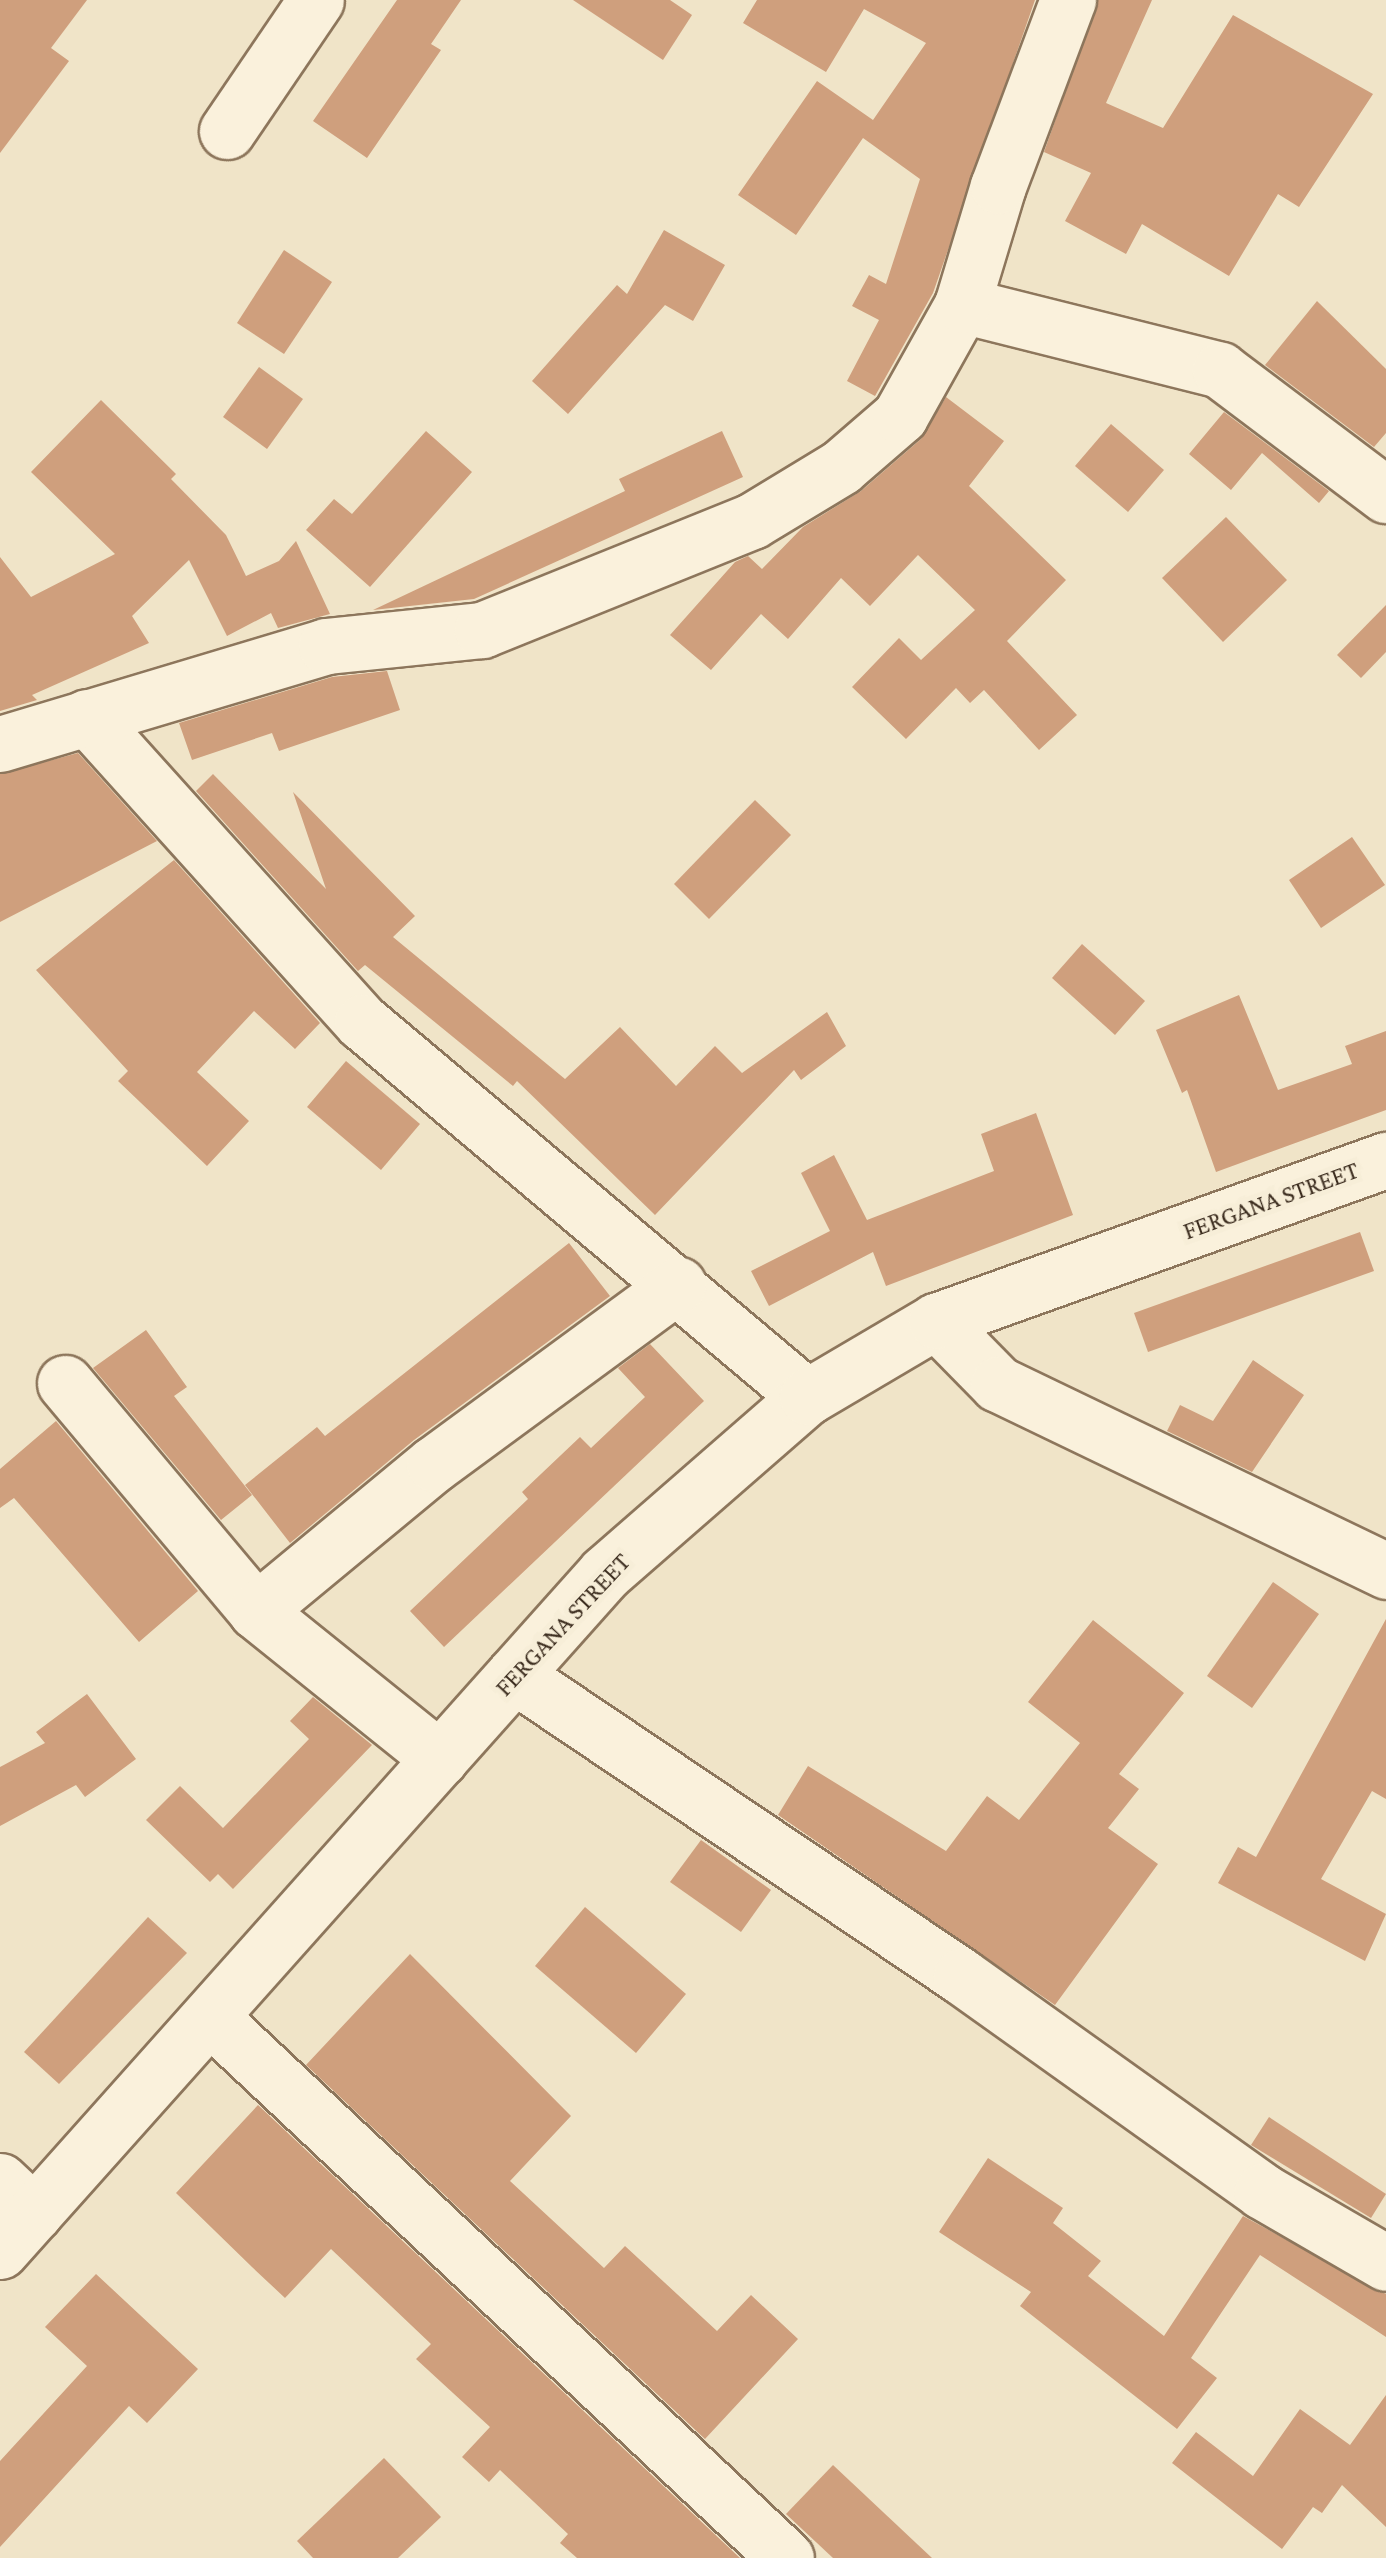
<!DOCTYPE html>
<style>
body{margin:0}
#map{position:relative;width:1386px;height:2558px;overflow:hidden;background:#f0e4c8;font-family:"Crimson Pro",serif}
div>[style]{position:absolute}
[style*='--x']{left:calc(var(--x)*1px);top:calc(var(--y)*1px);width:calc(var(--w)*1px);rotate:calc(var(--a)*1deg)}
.building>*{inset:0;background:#cf9f7d}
.roads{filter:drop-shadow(2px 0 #8d765c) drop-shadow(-2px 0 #8d765c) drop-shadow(0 2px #8d765c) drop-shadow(0 -2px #8d765c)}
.minor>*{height:55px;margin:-27.5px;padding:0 27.5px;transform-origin:27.5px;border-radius:27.5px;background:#faf1dc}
span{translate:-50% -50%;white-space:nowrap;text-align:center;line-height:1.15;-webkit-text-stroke:10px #f7eed8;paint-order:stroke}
.street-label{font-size:25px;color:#3d2e20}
</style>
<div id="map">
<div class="building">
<i style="clip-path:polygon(0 0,87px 0,51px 48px,69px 61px,0 153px)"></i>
<i style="clip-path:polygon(397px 0,461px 0,431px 44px,441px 50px,367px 158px,313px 121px)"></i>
<i style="clip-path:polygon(573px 0,670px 0,692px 15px,663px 60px)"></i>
<i style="clip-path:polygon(757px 0,1035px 0,933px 293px,875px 396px,847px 381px,879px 320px,852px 306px,869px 275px,886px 284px,920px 179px,863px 138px,796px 235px,738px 195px,817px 81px,873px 120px,926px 43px,864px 9px,826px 72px,743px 23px)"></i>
<i style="clip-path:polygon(1098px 0,1152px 0,1106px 103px,1163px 128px,1233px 15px,1373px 94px,1299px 207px,1278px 194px,1229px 276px,1142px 224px,1126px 254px,1065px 221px,1091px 173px,1044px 152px)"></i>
<i style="clip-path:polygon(664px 230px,725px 265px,693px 321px,665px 305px,568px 414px,532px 381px,617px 285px,627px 294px)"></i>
<i style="clip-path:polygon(284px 250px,332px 282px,284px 354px,237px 323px)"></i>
<i style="clip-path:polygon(1317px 301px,1386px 369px,1386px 433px,1374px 447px,1265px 365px)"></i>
<i style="clip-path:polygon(259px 367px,303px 399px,267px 449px,223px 417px)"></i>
<i style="clip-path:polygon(946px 397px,1004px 441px,969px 486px,1066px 580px,1007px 641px,1077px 715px,1039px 750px,984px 690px,970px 703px,956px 688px,906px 739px,852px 687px,899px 638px,921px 660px,975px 610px,918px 555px,870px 606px,841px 578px,788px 639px,761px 614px,711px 670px,670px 635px,735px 562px,748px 556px,762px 569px,803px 527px,861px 491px,921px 439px)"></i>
<i style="clip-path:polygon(101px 400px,176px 474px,171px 479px,226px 535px,246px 576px,279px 561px,296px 541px,330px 614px,278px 628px,271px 613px,227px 636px,189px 560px,132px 616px,149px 643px,32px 695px,37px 700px,0 711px,0 557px,31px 597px,115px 554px,31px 472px)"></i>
<i style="clip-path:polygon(1224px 412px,1329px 491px,1319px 503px,1262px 453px,1231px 490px,1189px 454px)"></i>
<i style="clip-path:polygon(1111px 424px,1164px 470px,1128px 512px,1075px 466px)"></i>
<i style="clip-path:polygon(426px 431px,472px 472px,370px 587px,306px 530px,334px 499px,352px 514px)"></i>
<i style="clip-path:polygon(722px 431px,743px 477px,474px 599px,373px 610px,625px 491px,619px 479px)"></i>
<i style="clip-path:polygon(1226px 517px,1287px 580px,1223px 642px,1162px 578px)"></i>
<i style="clip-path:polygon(1386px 605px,1386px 652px,1361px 678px,1337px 655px)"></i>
<i style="clip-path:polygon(387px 671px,400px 710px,279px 751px,272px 733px,192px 760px,179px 723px,332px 677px)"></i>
<i style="clip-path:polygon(78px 753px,157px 841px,0 922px,0 774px)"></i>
<i style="clip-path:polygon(213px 774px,326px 889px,293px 792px,415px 916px,393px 937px,565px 1079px,620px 1027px,676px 1086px,715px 1046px,742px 1073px,827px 1012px,846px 1046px,801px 1080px,794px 1070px,655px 1215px,517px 1081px,513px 1086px,365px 965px,358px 971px,196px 791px)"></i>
<i style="clip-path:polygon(755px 800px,791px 835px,709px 919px,674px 884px)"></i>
<i style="clip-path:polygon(1352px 837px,1385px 885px,1321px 928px,1289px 880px)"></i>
<i style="clip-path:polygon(174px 860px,320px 1023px,295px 1049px,254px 1011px,197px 1072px,249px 1121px,207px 1166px,118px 1081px,128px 1071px,36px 970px)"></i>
<i style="clip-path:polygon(1082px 944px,1145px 1001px,1115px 1035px,1052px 978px)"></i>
<i style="clip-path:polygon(1239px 995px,1278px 1090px,1352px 1064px,1345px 1046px,1386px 1031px,1386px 1110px,1216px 1172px,1187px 1090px,1182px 1093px,1156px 1030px)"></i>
<i style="clip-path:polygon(346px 1061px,420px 1124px,381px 1170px,307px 1107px)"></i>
<i style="clip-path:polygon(1036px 1113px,1073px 1215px,886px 1286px,873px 1252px,769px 1306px,751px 1271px,830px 1231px,801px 1173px,834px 1155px,867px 1220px,994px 1171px,981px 1134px)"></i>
<i style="clip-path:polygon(1360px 1232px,1374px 1271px,1148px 1352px,1134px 1313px)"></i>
<i style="clip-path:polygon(569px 1243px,610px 1296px,414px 1440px,290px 1543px,245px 1485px,317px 1427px,325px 1436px)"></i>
<i style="clip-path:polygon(146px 1330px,187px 1387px,174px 1396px,252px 1495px,221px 1520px,93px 1368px)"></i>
<i style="clip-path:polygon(650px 1344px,704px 1401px,444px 1647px,410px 1611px,528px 1499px,522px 1492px,580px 1437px,591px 1448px,645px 1397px,618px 1368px)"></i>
<i style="clip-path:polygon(1253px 1360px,1304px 1395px,1252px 1472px,1167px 1431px,1180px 1405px,1213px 1421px)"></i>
<i style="clip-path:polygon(56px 1421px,198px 1591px,139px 1642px,14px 1498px,0 1508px,0 1469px)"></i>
<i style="clip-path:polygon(1273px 1582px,1319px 1614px,1252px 1708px,1207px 1676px)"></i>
<i style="clip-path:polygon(1386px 1619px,1386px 1799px,1372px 1791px,1321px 1879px,1386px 1914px,1365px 1961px,1218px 1883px,1238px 1847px,1256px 1857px)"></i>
<i style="clip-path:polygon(1093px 1620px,1184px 1693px,1119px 1774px,1139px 1789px,1108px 1828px,1158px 1864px,1055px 2005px,778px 1815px,808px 1766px,946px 1851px,987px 1796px,1019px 1820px,1080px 1743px,1028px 1702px)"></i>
<i style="clip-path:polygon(87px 1694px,136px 1759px,85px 1797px,76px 1785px,0 1826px,0 1767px,45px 1743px,36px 1732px)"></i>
<i style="clip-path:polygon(313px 1697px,372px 1745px,233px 1889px,218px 1874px,210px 1882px,146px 1820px,180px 1786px,223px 1828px,309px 1739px,290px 1721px)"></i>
<i style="clip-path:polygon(701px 1840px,771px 1890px,741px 1932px,670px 1882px)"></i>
<i style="clip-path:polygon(585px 1907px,686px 1994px,636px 2053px,535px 1966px)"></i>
<i style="clip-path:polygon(148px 1917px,187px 1953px,59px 2084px,24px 2052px)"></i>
<i style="clip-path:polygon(410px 1954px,571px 2116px,510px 2181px,604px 2268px,625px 2246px,717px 2331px,751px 2295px,798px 2339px,705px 2439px,306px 2065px)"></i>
<i style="clip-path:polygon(258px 2105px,740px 2558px,577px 2558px,560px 2543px,568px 2534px,500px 2470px,489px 2482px,462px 2457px,490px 2427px,416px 2359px,431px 2344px,331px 2249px,285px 2298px,252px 2267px,176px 2193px)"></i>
<i style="clip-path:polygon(1269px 2117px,1386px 2194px,1371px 2218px,1251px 2145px)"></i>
<i style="clip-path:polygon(988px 2158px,1063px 2208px,1053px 2223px,1101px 2261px,1088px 2276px,1164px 2336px,1243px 2216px,1386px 2294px,1386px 2337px,1260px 2255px,1191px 2358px,1217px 2378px,1177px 2429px,1020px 2306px,1031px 2292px,939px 2232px)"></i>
<i style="clip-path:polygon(96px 2274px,198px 2369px,147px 2423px,129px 2406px,0 2547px,0 2461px,87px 2366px,45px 2327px)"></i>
<i style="clip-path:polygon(1386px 2395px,1386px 2527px,1342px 2485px,1322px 2513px,1313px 2507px,1282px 2549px,1172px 2463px,1196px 2432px,1253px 2476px,1300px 2409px,1350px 2445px)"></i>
<i style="clip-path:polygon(384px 2458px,441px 2517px,398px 2558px,313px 2558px,297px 2541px)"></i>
<i style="clip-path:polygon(833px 2465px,932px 2558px,833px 2558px,786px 2514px)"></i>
</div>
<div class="roads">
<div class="minor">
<i style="--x:227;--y:131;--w:158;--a:-55.8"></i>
<i style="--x:962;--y:305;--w:266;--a:14.1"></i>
<i style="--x:1220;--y:370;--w:208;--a:37"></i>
<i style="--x:87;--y:717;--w:411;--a:48"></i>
<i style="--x:362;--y:1022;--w:582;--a:40.12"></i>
<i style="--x:0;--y:744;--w:340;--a:-16.7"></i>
<i style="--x:326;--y:646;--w:157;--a:-5.9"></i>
<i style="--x:482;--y:630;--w:291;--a:-22"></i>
<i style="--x:752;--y:521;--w:104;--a:-31.2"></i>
<i style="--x:841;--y:467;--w:78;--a:-40.8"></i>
<i style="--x:900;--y:416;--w:127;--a:-60.8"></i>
<i style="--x:962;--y:305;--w:124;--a:-73.2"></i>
<i style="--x:998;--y:186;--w:199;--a:-69.4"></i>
<i style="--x:936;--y:1321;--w:88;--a:45.5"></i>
<i style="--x:998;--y:1384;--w:431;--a:25.7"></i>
<i style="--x:65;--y:1383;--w:297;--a:50"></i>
<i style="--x:256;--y:1611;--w:236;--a:38.8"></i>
<i style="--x:256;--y:1611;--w:231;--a:-39.6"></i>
<i style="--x:434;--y:1464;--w:303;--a:-36.3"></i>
<i style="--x:514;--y:1675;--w:539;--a:33.96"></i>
<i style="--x:961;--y:1976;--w:370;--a:35.5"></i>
<i style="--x:1262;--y:2191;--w:143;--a:30.1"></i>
<i style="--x:210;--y:2017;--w:790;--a:43.21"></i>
<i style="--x:0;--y:2181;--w:47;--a:43.3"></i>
<i style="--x:0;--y:2251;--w:909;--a:-48.26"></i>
<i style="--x:605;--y:1573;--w:268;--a:-41.1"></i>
<i style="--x:807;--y:1397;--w:150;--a:-30.5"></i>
<i style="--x:936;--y:1321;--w:478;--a:-19.7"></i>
</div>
</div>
<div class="street-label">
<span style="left:1271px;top:1201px;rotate:-20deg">FERGANA STREET</span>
<span style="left:563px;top:1625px;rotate:-47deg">FERGANA STREET</span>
</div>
</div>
